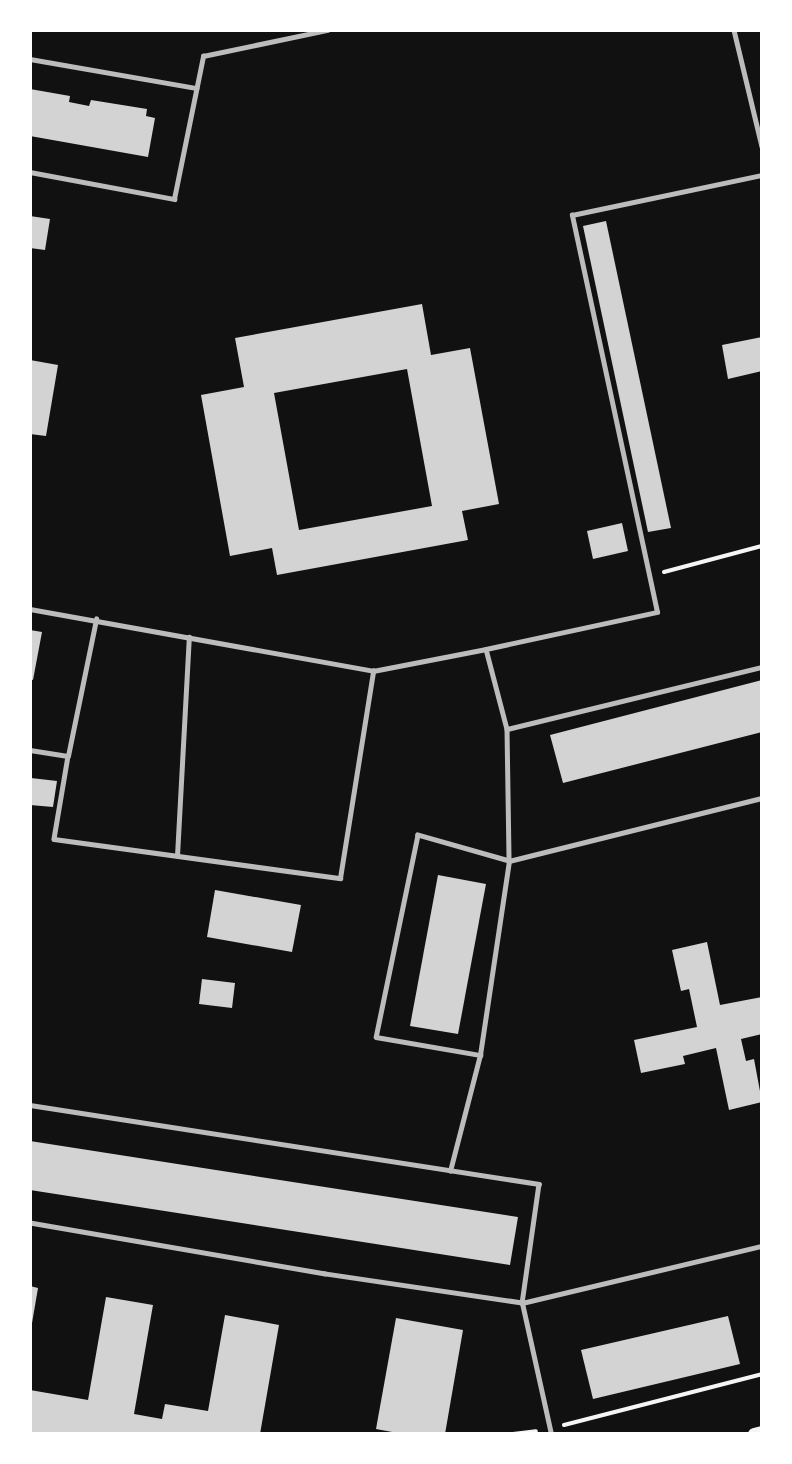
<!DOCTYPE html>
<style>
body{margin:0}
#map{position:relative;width:792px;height:1464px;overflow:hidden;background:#111;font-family:Ubuntu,sans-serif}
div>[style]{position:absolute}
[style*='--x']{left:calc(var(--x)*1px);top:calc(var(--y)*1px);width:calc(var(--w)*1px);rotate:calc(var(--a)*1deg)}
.building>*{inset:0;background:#d3d3d3}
.path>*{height:4px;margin:-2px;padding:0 2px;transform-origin:2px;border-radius:2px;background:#f5f5f5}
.service>*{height:4.5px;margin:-2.25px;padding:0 2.25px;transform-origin:2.25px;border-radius:2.25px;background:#bcbcbc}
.secondary>*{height:12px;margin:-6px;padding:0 6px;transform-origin:6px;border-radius:6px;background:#f5f5f5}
span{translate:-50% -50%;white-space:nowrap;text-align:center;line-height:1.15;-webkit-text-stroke:4.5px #fff;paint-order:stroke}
.frame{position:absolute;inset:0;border:32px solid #fff;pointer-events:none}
</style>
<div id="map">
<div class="building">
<i style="clip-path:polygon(30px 89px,70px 96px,69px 102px,89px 106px,91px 100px,147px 109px,146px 116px,155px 118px,148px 157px,30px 136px)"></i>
<i style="clip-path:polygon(30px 216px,50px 219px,45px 250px,30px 248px)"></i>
<i style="clip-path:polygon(606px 221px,671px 528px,648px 532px,583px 226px)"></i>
<i style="clip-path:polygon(evenodd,422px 304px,431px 355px,470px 348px,499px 504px,462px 511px,468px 540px,277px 575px,272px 548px,230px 556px,201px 395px,244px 387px,235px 338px,422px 304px,407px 369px,432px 506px,299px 530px,274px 393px,407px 369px)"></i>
<i style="clip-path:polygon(762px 337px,762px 371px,728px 379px,722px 345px)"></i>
<i style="clip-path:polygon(30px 360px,58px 365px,46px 436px,30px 434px)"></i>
<i style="clip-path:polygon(622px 523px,628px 551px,593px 559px,587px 531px)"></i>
<i style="clip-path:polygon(30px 630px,42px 632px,33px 680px,30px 679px)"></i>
<i style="clip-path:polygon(762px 680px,762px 732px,563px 783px,550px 735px)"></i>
<i style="clip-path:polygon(31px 778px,57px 781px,53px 807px,30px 805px)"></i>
<i style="clip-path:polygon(438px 875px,486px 884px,458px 1034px,410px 1026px)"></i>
<i style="clip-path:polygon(215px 890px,301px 905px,292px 952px,207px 937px)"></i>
<i style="clip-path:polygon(707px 942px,720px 1005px,762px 997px,762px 1034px,741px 1039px,746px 1061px,754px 1059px,762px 1102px,729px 1110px,716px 1048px,683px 1056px,685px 1064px,641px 1073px,634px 1040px,697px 1027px,689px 989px,681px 991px,672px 950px)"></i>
<i style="clip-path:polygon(202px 979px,235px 983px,232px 1008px,199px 1004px)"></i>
<i style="clip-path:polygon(30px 1141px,518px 1217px,510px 1265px,30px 1190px)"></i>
<i style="clip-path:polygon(30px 1286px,38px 1288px,31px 1329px,30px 1329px)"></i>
<i style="clip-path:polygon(106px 1297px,153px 1305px,134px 1414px,162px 1419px,165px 1404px,208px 1411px,225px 1315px,279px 1325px,260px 1434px,30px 1434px,30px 1390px,88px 1400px)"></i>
<i style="clip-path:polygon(728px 1316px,740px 1364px,593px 1399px,581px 1350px)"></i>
<i style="clip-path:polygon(396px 1318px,463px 1330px,445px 1434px,403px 1434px,376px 1429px)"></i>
</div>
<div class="path">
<i style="--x:664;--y:572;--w:101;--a:-14.9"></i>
<i style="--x:564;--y:1425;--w:204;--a:-14.4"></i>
<i style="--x:513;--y:1434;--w:23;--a:-7"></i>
</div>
<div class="service">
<i style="--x:734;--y:30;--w:120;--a:76.5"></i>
<i style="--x:30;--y:59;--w:169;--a:9.9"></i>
<i style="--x:30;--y:172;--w:147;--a:10.6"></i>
<i style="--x:174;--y:199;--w:146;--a:-78.5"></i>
<i style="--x:203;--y:56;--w:127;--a:-11.8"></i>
<i style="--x:30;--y:609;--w:349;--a:10.2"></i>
<i style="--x:373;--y:671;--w:115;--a:-11"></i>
<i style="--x:486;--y:649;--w:83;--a:75.3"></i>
<i style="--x:507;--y:729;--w:262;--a:-13.7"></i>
<i style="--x:486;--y:649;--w:175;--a:-12.2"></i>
<i style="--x:657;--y:612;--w:406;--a:-102.1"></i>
<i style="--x:572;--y:215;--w:194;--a:-11.9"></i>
<i style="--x:507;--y:729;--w:132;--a:89.1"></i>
<i style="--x:509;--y:861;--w:261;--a:-14"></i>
<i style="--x:30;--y:750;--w:38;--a:9"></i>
<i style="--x:68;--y:756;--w:140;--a:-78.4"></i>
<i style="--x:68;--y:756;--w:84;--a:99.6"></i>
<i style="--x:54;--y:839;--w:289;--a:7.8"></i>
<i style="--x:340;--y:878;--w:210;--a:-80.9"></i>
<i style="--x:177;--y:856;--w:219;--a:-86.9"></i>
<i style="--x:30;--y:1105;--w:515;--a:8.82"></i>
<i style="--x:539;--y:1184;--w:120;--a:98.1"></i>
<i style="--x:522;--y:1303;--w:199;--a:-171.6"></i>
<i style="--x:325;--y:1274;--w:299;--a:-170.2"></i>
<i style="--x:450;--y:1171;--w:120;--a:-75.5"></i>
<i style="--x:480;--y:1055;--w:196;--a:-81.5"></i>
<i style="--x:509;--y:861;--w:95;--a:-164.1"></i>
<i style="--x:418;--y:835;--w:206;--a:101.7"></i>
<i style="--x:376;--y:1037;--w:106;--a:9.8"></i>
<i style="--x:551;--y:1434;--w:134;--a:-102.5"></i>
<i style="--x:522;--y:1303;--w:247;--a:-13.4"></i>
</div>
<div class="secondary">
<i style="--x:754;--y:1434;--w:8;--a:-14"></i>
</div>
<div class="frame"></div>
</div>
